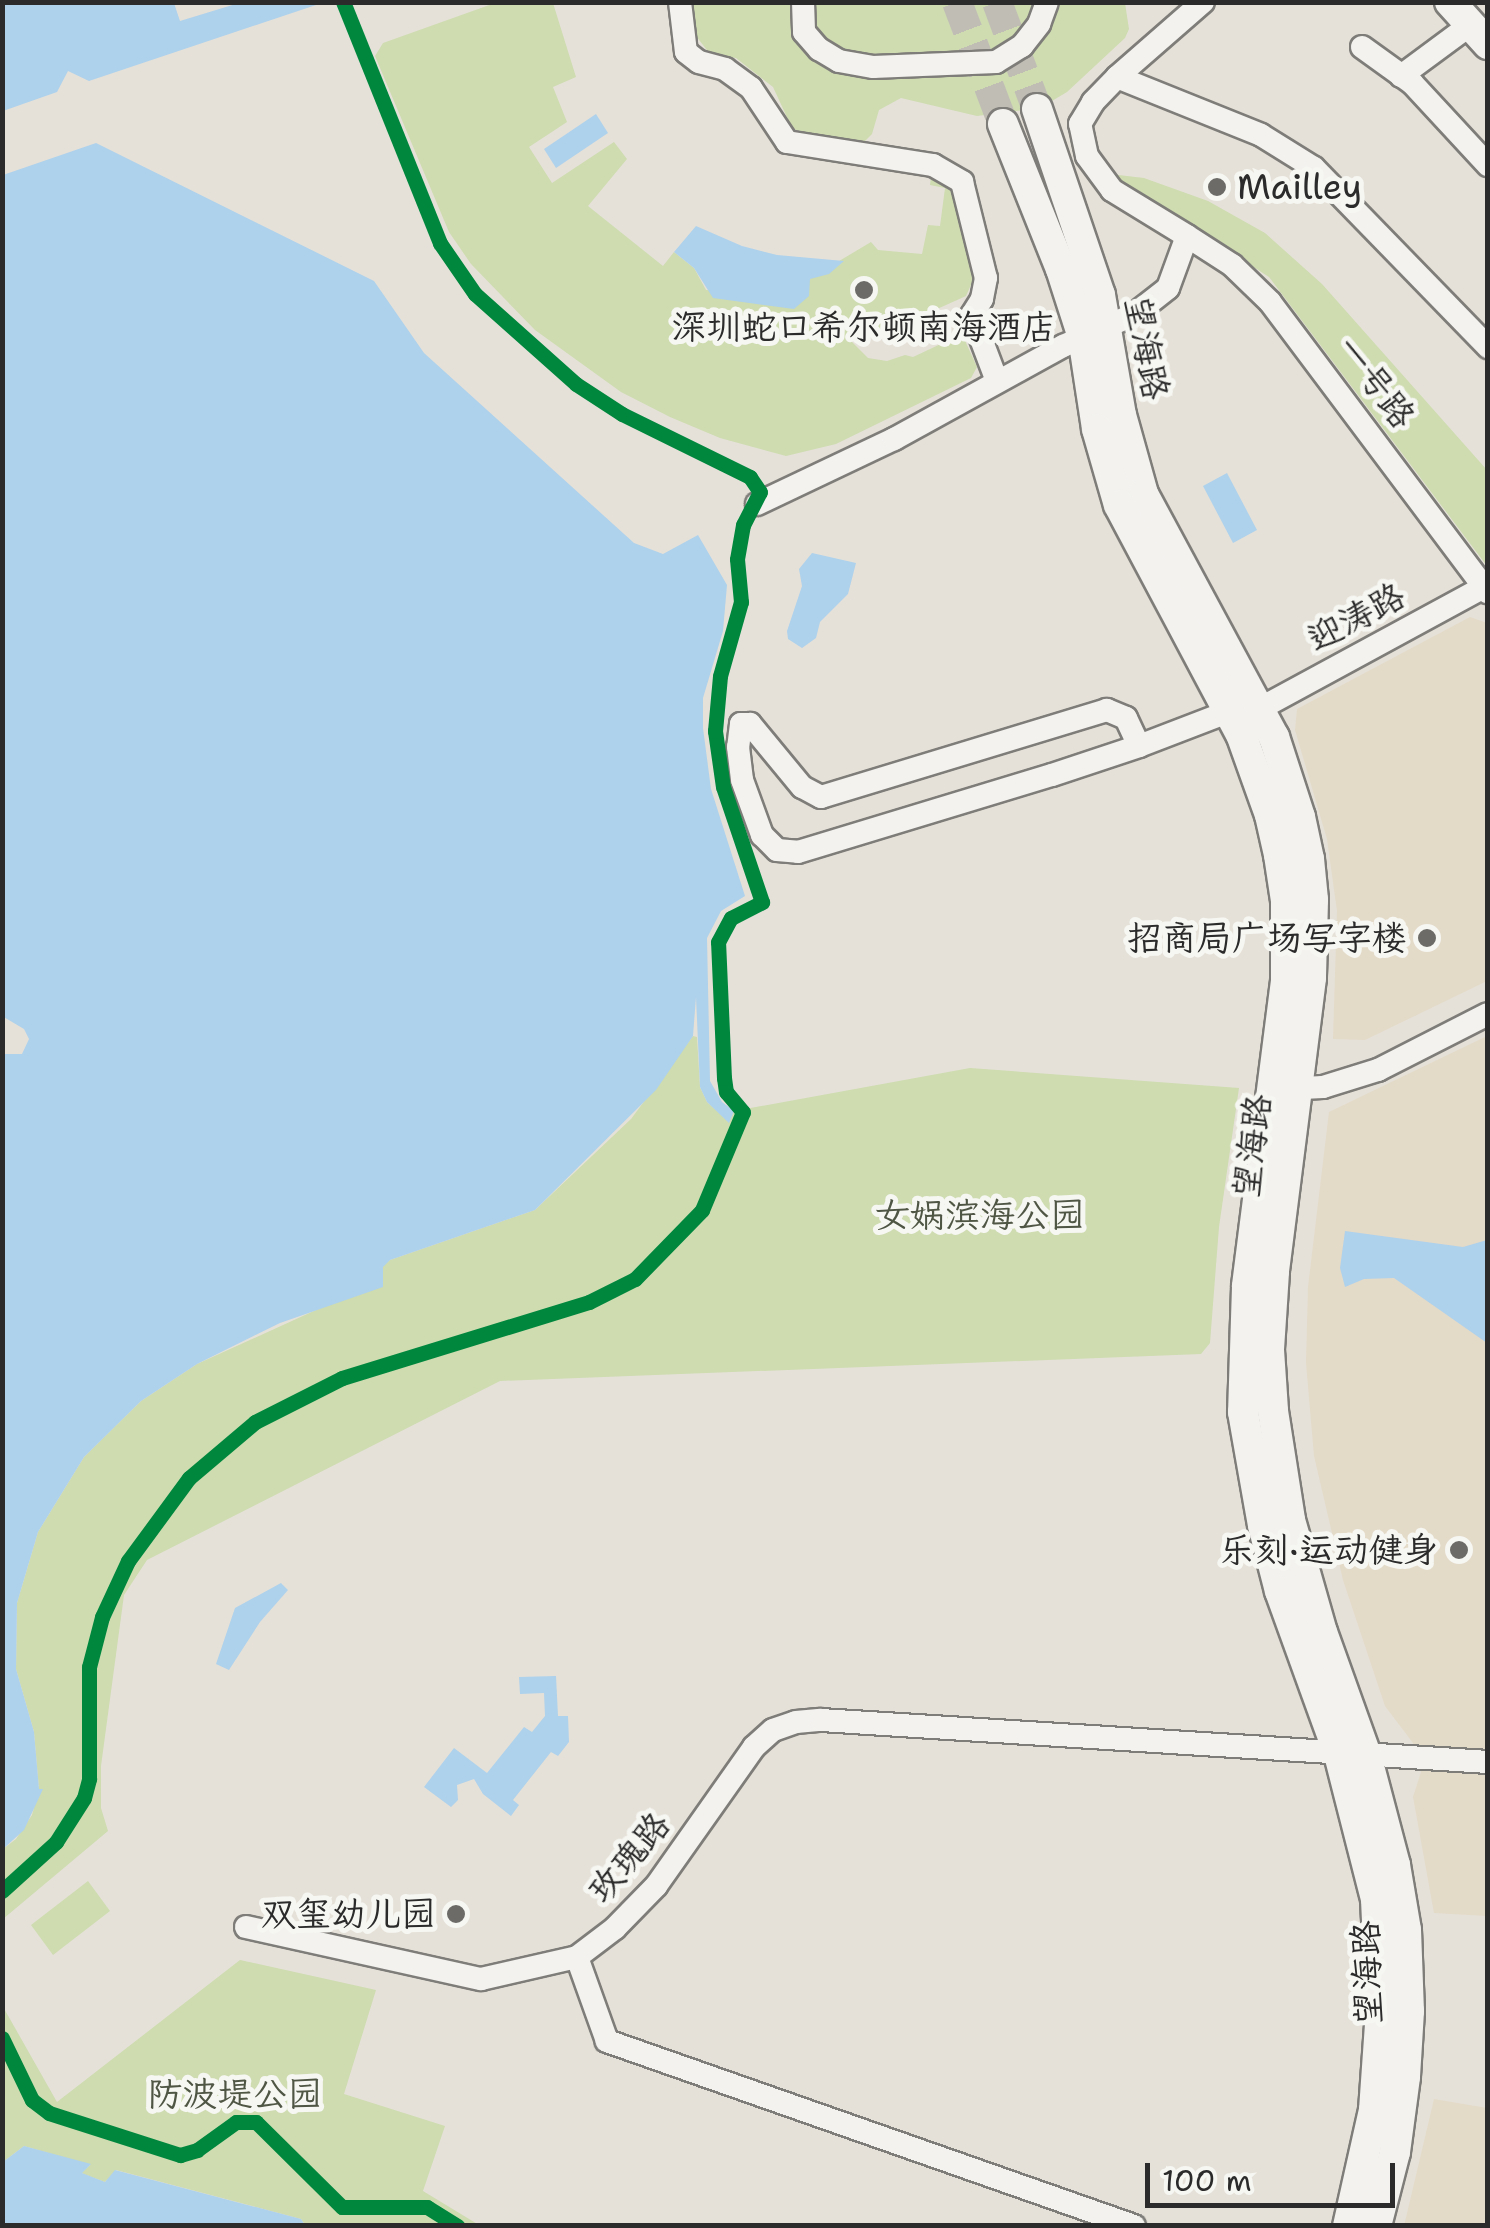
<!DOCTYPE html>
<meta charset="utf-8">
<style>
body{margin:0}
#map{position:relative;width:1490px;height:2228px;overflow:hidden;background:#e5e1d8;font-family:"Shantell Sans","LXGW WenKai TC",sans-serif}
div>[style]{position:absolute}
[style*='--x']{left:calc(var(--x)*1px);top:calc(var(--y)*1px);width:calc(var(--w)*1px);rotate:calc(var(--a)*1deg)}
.built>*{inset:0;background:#e4dac8}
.green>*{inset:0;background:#cedcb0}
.water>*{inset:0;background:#aed1ec}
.major-tunnel>*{height:30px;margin-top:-15px;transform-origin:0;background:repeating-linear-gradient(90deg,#c0bdb5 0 30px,transparent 0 45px)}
.roads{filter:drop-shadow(2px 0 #7f7d79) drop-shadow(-2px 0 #7f7d79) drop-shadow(0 2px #7f7d79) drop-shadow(0 -2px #7f7d79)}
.minor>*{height:22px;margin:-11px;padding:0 11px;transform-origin:11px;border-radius:11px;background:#f3f2ef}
.major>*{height:30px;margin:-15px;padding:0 15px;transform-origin:15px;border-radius:15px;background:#f3f2ef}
.cycleway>*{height:15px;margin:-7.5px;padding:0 7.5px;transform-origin:7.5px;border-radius:7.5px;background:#00873e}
.dots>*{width:28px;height:28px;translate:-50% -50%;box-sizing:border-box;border:5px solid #f6f6f2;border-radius:50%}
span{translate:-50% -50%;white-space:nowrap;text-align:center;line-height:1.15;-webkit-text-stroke:10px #f6f6f2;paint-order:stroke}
.poi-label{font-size:35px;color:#2b2b2b}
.left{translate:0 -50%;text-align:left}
.right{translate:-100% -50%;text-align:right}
.street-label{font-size:35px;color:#2b2b2b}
.park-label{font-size:35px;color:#4f5644}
.frame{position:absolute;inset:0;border:5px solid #2b2b2b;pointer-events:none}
.scale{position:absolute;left:1145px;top:2163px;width:250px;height:45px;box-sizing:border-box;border:5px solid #2b2b2b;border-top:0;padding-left:12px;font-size:30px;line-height:35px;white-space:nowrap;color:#2b2b2b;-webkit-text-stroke:8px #f6f6f2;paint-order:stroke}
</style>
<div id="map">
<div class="built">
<i style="clip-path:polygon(1470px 617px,1487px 623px,1487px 981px,1365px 1040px,1333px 1039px,1337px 911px,1327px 839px,1295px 730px,1297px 709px)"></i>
<i style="clip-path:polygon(1487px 1036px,1487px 1916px,1434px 1913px,1413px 1797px,1421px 1772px,1413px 1743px,1385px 1706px,1343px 1580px,1314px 1456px,1306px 1363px,1308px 1287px,1329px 1112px)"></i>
<i style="clip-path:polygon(1434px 2099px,1487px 2108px,1487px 2225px,1404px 2226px)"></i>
</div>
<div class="green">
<i style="clip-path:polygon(693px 2px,1125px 3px,1129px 29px,1125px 38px,1067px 92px,1040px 108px,977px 116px,901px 98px,879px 110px,872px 134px,864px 142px,809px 136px,792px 128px,773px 87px,736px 58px,710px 54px,696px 36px)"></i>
<i style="clip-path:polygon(495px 3px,553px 3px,576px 77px,553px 87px,567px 122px,529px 147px,552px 183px,614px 142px,627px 159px,588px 206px,663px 266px,674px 252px,694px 268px,706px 290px,809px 296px,809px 279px,871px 242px,878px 250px,922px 254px,928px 225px,940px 226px,945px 188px,930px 185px,931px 177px,950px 183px,961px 201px,974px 278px,966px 296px,886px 332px,875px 328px,850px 340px,868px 358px,887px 361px,905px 355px,913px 357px,962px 334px,977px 367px,971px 378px,836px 444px,786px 456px,720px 438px,670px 417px,621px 392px,535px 330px,471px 264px,449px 232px,375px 56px,383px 43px)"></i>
<i style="clip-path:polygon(1110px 174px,1144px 178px,1208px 201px,1265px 233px,1322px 284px,1487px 470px,1487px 566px,1269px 277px)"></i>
<i style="clip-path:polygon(693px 1036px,697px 1037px,700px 1087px,707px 1102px,729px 1122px,734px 1111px,970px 1068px,1239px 1088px,1219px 1227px,1210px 1343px,1201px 1354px,500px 1381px,147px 1560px,124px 1595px,101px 1766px,101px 1808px,108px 1831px,3px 1919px,3px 1849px,16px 1839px,32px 1815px,39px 1789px,34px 1732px,16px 1669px,17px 1603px,38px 1532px,84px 1457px,141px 1401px,197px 1364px,327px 1305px,390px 1260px,535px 1210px,631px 1119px)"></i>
<i style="clip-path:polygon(88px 1881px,110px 1911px,53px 1955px,31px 1925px)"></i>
<i style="clip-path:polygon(240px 1960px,376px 1990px,344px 2094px,445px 2126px,423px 2191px,479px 2225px,305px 2225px,301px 2219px,116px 2170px,105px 2182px,81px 2173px,90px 2165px,24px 2146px,3px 2162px,2px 2005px,57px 2102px)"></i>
</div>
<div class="water">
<i style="clip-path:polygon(2px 3px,174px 3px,180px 21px,239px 3px,322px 3px,89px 81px,68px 71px,57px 92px,3px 111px)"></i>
<i style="clip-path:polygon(596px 114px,608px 133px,556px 168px,544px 149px)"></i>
<i style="clip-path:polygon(96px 143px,374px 281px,424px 353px,634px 543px,663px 554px,698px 535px,727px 585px,723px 631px,703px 698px,703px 728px,711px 789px,745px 896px,721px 911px,707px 938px,710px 1081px,722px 1102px,734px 1111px,729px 1123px,707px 1102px,700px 1087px,696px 997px,693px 1036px,656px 1090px,535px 1210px,390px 1260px,383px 1267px,383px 1287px,280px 1323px,197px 1364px,141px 1401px,84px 1457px,38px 1532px,17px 1603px,16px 1669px,34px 1732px,39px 1789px,43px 1789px,24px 1830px,3px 1849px,2px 1054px,22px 1054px,29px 1039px,24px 1029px,2px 1016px,3px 175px)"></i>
<i style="clip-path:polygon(696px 226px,742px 246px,777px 255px,844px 261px,829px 274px,810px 279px,809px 296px,794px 309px,713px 298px,694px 268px,674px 252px)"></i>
<i style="clip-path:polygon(1227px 473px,1257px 530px,1233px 543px,1203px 486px)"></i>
<i style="clip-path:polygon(812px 553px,856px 563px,848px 594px,820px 622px,816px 638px,802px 648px,788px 639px,787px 631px,802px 586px,799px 569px)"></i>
<i style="clip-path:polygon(1345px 1231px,1463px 1247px,1487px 1240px,1487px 1343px,1394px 1278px,1364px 1279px,1345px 1287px,1340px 1268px)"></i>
<i style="clip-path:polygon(281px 1583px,288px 1590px,260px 1622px,229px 1670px,216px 1664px,235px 1608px)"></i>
<i style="clip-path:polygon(556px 1676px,558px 1716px,568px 1716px,569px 1742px,558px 1756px,551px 1752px,513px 1800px,519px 1805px,511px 1816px,483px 1794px,474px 1779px,457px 1785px,458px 1800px,451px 1807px,424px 1787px,454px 1748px,487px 1773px,524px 1727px,532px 1732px,545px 1716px,544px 1693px,520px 1694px,519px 1677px)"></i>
<i style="clip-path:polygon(24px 2146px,91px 2164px,82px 2173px,105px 2182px,115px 2170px,301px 2219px,305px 2225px,3px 2225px,3px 2162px)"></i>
</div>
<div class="major-tunnel">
<i style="--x:957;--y:2;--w:130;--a:69.3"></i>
<i style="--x:997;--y:2;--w:114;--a:69.5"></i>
</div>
<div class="roads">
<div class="minor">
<i style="--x:680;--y:2;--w:50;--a:83.2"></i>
<i style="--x:686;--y:52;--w:16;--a:38"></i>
<i style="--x:699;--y:62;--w:27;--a:15"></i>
<i style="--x:725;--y:69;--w:32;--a:36"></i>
<i style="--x:751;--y:88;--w:65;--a:56.3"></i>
<i style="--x:787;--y:142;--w:148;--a:9"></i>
<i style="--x:933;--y:165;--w:34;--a:30"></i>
<i style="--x:962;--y:182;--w:99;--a:76"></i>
<i style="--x:986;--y:278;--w:21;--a:101"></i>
<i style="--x:982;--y:299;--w:19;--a:122"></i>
<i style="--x:972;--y:315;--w:71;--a:69.3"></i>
<i style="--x:803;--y:2;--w:30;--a:88"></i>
<i style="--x:804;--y:32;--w:23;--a:49"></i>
<i style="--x:819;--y:49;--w:23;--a:31"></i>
<i style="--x:839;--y:61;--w:35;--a:10"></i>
<i style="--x:873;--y:67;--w:123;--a:-2.3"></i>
<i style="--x:996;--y:62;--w:31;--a:-32"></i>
<i style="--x:1022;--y:46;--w:28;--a:-52"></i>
<i style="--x:1039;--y:24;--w:23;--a:-70"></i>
<i style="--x:1362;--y:47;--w:62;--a:35.8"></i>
<i style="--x:1412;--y:83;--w:112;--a:47.2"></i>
<i style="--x:1401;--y:76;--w:86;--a:-36.5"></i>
<i style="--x:1117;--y:77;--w:155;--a:21.9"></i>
<i style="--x:1261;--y:135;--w:62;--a:31.9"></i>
<i style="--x:1314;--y:168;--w:250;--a:45.8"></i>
<i style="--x:1187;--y:236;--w:54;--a:32.8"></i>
<i style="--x:1232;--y:265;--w:53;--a:44.2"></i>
<i style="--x:1270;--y:302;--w:363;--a:53.1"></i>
<i style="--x:757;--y:504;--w:152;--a:-25.4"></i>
<i style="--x:894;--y:439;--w:193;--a:-28.8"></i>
<i style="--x:1063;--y:346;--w:79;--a:-24"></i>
<i style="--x:1135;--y:314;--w:42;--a:-38.2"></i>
<i style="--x:1168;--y:288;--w:55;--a:-69.9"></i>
<i style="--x:1187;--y:236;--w:88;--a:-148.5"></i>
<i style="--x:1112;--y:190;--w:42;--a:-126.3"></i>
<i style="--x:1087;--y:156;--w:33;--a:-102"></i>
<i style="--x:1080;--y:124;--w:26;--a:-59"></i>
<i style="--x:1093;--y:102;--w:35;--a:-46"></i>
<i style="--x:1117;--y:77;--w:114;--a:-41.1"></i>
<i style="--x:1261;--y:708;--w:254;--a:-28.5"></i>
<i style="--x:1139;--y:746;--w:31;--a:-115"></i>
<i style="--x:1126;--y:718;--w:21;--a:-157"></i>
<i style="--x:1107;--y:710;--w:299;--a:163.1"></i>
<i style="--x:821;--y:797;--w:21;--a:-152"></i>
<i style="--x:802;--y:787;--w:82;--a:-129.5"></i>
<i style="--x:750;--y:724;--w:9;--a:180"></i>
<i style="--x:741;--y:724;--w:23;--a:97"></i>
<i style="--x:738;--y:747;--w:33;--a:83"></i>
<i style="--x:742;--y:780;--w:59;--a:70"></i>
<i style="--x:762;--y:835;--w:21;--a:45"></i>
<i style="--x:777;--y:850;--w:21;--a:5"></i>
<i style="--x:798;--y:852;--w:265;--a:-16.9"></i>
<i style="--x:1052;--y:775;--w:92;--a:-18.4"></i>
<i style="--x:1139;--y:746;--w:97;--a:-21"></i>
<i style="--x:1282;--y:1089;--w:41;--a:-2.8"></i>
<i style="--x:1323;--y:1087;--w:58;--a:-17.2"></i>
<i style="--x:1378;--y:1070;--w:123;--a:-27"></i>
<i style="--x:246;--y:1927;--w:241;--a:12.5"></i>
<i style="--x:481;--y:1979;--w:98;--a:-12.9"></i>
<i style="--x:1134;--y:2226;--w:559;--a:-160.66"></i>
<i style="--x:607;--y:2041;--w:89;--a:-109.7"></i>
<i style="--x:577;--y:1957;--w:48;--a:-37.3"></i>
<i style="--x:615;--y:1928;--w:59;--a:-45.7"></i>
<i style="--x:656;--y:1886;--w:170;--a:-54.8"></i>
<i style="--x:754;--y:1747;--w:25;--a:-42"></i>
<i style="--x:773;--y:1730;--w:24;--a:-19"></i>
<i style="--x:796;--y:1722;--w:25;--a:-5"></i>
<i style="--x:821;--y:1720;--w:668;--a:3.6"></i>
</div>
<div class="major">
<i style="--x:1450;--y:2;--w:57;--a:47.9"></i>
<i style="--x:1037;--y:109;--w:196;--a:71.3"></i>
<i style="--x:1100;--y:295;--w:122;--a:80.1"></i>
<i style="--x:1121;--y:415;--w:82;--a:74.4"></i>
<i style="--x:1143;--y:494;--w:276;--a:61.7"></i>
<i style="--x:1274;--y:737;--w:84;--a:72"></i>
<i style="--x:1300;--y:817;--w:43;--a:77.9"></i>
<i style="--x:1309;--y:859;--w:41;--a:84.4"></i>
<i style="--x:1313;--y:900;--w:78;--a:91.5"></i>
<i style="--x:1311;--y:978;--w:296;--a:97.2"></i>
<i style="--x:1274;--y:1272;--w:78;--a:93.7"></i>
<i style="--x:1269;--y:1350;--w:61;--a:86.2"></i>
<i style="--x:1273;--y:1411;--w:110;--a:81.1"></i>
<i style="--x:1290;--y:1520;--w:116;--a:74.1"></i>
<i style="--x:1322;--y:1632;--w:131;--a:70.3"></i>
<i style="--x:1366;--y:1755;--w:114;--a:75.2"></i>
<i style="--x:1395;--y:1865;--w:66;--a:80.4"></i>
<i style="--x:1406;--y:1930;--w:81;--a:87.9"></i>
<i style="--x:1409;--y:2011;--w:66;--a:93.5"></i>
<i style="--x:1405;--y:2077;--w:76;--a:97.6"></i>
<i style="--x:1395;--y:2152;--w:76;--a:104.4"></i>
<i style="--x:1003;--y:124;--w:156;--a:68.2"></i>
<i style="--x:1061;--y:269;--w:71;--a:72.1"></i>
<i style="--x:1083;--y:337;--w:93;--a:81.3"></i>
<i style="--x:1097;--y:429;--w:79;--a:73.9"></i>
<i style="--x:1119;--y:505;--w:259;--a:62"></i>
<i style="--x:1241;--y:734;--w:86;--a:70.3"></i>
<i style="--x:1270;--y:815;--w:41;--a:77.3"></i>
<i style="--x:1279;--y:855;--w:47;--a:81.3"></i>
<i style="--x:1286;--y:901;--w:80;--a:90"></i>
<i style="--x:1286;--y:981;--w:308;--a:97.3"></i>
<i style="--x:1247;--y:1287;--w:125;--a:91.8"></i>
<i style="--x:1243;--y:1412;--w:115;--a:80"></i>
<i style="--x:1263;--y:1525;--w:68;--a:75.6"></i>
<i style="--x:1280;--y:1591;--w:173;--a:70.1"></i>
<i style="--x:1339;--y:1754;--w:150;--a:75.7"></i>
<i style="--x:1376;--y:1899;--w:111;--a:87.4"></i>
<i style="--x:1381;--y:2010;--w:100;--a:94"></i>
<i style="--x:1374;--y:2110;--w:119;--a:102.6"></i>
</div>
</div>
<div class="cycleway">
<i style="--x:2;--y:1891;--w:73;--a:-42.2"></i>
<i style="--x:56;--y:1842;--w:52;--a:-57.5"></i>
<i style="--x:84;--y:1798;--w:20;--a:-75"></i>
<i style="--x:89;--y:1779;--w:112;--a:-90"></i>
<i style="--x:89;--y:1667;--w:52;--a:-75.4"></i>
<i style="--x:102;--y:1617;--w:62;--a:-65.1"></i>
<i style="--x:128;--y:1561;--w:103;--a:-53.7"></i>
<i style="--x:189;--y:1478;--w:87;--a:-40.3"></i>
<i style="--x:255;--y:1422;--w:97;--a:-26.8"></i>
<i style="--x:342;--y:1378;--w:258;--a:-17.1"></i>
<i style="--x:589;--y:1302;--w:51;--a:-26.6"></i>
<i style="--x:635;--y:1279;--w:96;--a:-45.8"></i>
<i style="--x:702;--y:1210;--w:106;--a:-67.3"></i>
<i style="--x:743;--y:1112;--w:26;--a:-130"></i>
<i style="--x:726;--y:1092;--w:14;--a:-98"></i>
<i style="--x:724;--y:1078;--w:136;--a:-92.5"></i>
<i style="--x:718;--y:942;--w:27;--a:-62"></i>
<i style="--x:731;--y:918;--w:35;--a:-27"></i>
<i style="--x:762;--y:902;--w:121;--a:-108.7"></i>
<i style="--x:723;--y:787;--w:57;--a:-98.1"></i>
<i style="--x:715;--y:731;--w:55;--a:-84.8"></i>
<i style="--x:720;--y:676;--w:77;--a:-74.2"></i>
<i style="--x:741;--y:602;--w:43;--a:-95.3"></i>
<i style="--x:737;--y:559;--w:35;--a:-80"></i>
<i style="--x:743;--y:525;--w:37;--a:-63"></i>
<i style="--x:760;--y:492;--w:18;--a:-124"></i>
<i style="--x:750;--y:477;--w:143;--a:-153.8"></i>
<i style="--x:622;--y:414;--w:55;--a:-146.9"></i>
<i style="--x:576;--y:384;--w:135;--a:-138.3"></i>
<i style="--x:475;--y:294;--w:62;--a:-124.5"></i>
<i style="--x:440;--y:243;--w:260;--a:-111.9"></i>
<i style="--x:2;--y:2038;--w:69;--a:64.2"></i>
<i style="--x:32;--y:2100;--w:21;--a:37"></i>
<i style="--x:49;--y:2113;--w:138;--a:17.8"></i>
<i style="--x:180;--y:2155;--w:18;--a:-16"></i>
<i style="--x:197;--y:2150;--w:48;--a:-35.7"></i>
<i style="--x:236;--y:2122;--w:20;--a:0"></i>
<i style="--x:256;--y:2122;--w:121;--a:44.7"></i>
<i style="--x:342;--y:2207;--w:85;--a:0"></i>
<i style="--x:427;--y:2207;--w:36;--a:32"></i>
</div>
<div class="dots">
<i style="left:1217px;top:187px;background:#6c6b68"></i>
<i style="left:864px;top:290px;background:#6c6b68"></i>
<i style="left:1427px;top:938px;background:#6c6b68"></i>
<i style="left:1459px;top:1550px;background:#6c6b68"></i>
<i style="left:456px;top:1914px;background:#6c6b68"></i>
</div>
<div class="poi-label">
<span class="left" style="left:1237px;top:187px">Mailley</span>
<span style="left:864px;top:327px">深圳蛇口希尔顿南海酒店</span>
<span class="right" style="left:1407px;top:938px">招商局广场写字楼</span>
<span class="right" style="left:1439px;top:1550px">乐刻·运动健身</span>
<span class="right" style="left:436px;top:1914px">双玺幼儿园</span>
</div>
<div class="street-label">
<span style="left:1147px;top:348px;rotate:79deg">望海路</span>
<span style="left:1376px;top:382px;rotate:53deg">一号路</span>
<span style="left:1356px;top:617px;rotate:-28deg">迎涛路</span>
<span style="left:1252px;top:1146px;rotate:-83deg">望海路</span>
<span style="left:629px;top:1857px;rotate:-50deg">玫瑰路</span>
<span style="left:1367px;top:1973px;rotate:-92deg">望海路</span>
</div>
<div class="park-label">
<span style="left:980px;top:1215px">女娲滨海公园</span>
<span style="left:235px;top:2094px">防波堤公园</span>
</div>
<div class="frame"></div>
<div class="scale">100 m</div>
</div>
